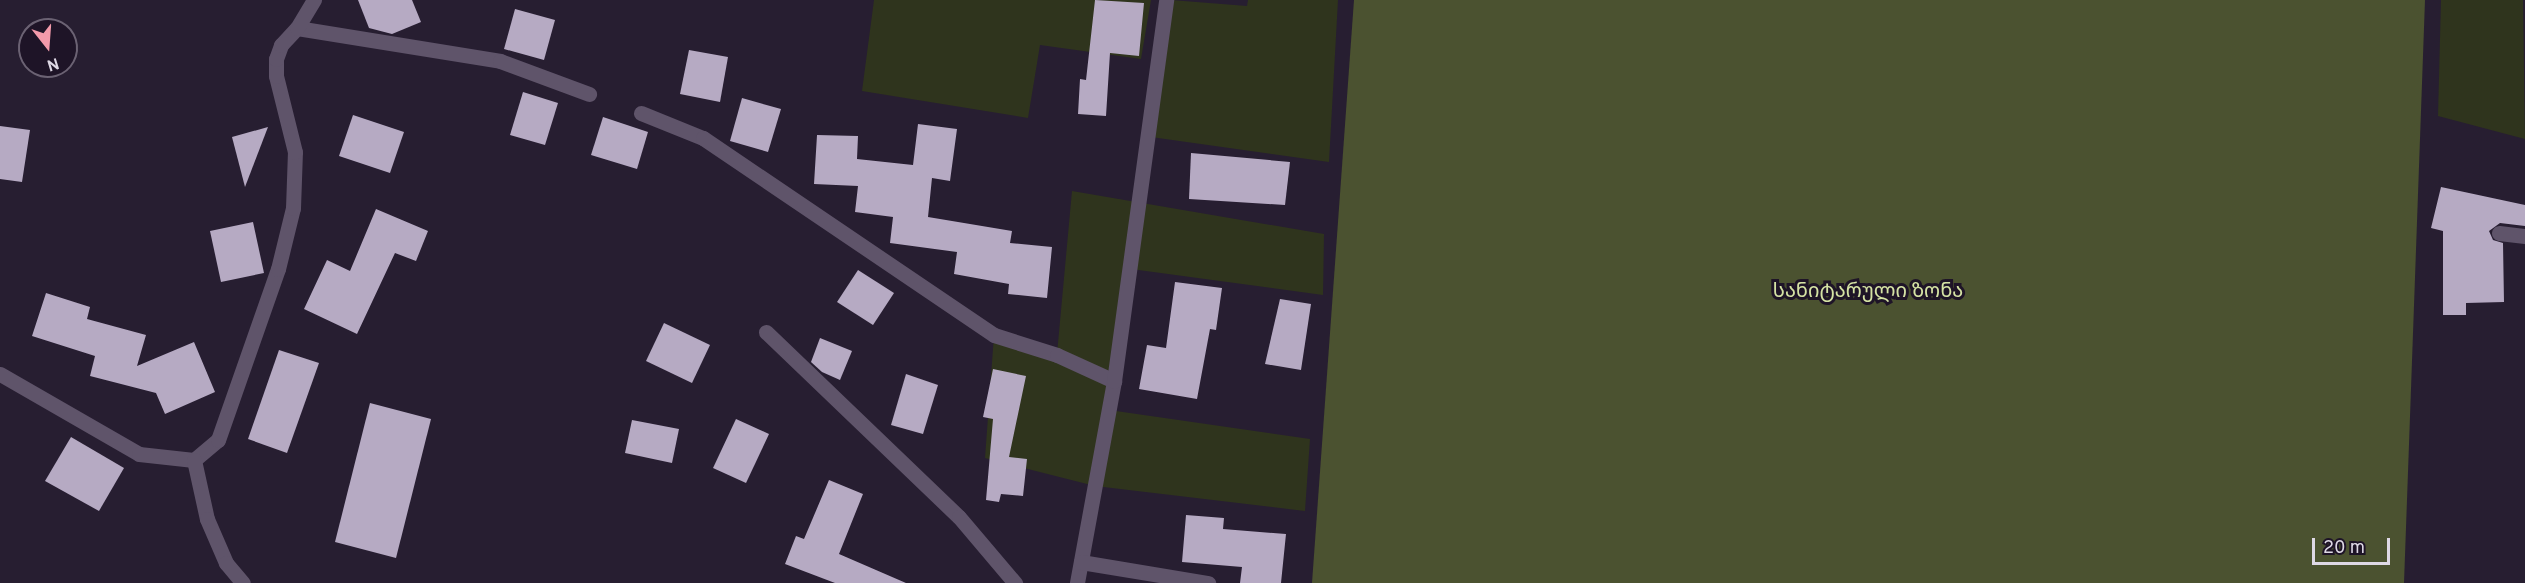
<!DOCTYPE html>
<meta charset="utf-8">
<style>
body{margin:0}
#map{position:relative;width:2525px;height:583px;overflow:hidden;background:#271e31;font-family:Overpass,"Noto Sans Georgian",sans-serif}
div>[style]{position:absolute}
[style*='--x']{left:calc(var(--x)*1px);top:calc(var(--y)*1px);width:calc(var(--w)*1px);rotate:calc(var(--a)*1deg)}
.green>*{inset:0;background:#2f341d}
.forest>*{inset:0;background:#4b5230}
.building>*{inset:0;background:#b6aac3}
.minor>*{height:15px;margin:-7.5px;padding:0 7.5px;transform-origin:7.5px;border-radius:7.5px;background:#5f546a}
span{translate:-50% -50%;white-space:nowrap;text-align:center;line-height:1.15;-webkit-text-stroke:6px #1e1427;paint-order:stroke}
.park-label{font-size:20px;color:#d5e3a4}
.north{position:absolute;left:18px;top:18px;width:60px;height:60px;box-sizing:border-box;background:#1e1427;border:2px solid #6b6273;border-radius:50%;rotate:163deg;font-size:16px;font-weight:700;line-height:24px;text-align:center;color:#ded8e5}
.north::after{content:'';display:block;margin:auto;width:21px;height:27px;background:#f39aab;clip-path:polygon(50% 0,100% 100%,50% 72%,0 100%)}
.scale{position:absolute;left:2312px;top:538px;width:78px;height:27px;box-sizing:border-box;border:3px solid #ded8e5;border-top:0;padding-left:8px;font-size:18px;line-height:21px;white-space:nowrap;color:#ded8e5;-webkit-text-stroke:4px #1e1427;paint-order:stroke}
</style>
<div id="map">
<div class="green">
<i style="clip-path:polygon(874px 0,1151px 0,1141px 59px,1040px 45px,1028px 118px,862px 91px)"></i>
<i style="clip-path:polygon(1171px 0,1247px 6px,1248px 0,1338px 0,1329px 162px,1151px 137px)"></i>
<i style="clip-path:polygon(2441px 0,2523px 0,2525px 139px,2438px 116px)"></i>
<i style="clip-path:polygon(1072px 191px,1324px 234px,1323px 295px,1131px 269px,1109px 410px,1310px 439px,1305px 511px,1095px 486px,985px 458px,994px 335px,1057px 354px)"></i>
</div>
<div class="forest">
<i style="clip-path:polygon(1354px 0,2425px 0,2404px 583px,1312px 583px)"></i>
</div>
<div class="building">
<i style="clip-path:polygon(358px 0,412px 0,421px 22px,392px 34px,369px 28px)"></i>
<i style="clip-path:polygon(1095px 0,1144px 3px,1139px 56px,1110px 53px,1106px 116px,1078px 114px,1080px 79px,1086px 80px)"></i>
<i style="clip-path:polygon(515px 9px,555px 20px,544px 60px,504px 49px)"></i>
<i style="clip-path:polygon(689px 50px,728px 57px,720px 102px,680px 94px)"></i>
<i style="clip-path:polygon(523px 92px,558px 103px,545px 145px,510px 135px)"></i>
<i style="clip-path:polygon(742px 98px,781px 109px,768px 152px,730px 141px)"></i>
<i style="clip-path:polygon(353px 115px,404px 132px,390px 173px,339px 156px)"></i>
<i style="clip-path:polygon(603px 117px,648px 132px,637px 169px,591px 155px)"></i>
<i style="clip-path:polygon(918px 124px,957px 129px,950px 181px,932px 178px,928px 217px,1012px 231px,1010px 243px,1052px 247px,1047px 298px,1008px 294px,1009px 284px,954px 274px,957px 252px,890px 243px,893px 217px,855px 212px,858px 186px,814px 184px,817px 135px,858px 136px,857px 159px,913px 165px)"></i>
<i style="clip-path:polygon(0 126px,30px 130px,22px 182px,0 179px)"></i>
<i style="clip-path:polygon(268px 127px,245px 187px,232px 137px)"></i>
<i style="clip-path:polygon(1191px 153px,1290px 162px,1285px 205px,1189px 199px)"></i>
<i style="clip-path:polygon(2441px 187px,2525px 205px,2525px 226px,2500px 223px,2489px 231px,2493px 240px,2503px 243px,2504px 302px,2466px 303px,2466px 315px,2443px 315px,2443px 231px,2431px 228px)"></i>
<i style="clip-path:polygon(376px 209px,428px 231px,416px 261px,395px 253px,357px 334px,304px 309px,327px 260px,350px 271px)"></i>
<i style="clip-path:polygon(253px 222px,264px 273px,221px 282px,210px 231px)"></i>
<i style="clip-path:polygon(858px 270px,894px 293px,873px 325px,837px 302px)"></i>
<i style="clip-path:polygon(1175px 282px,1222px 288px,1216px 330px,1210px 329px,1197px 399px,1139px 389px,1147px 345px,1166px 348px)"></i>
<i style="clip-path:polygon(46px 293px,90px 307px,87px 319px,146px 335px,137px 366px,194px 342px,215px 392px,165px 414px,156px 393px,90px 376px,95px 356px,32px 336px)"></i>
<i style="clip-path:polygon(1280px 299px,1311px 304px,1301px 370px,1265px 364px)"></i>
<i style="clip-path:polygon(664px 323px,710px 345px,692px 383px,646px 361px)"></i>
<i style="clip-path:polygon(820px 338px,852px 351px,840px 380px,822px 372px,811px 362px)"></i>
<i style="clip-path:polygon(279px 350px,319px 363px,287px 453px,248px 439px)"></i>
<i style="clip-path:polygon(993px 369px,1026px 376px,1009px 457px,1027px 459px,1023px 496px,1001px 494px,999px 502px,986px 500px,993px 419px,983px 417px)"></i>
<i style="clip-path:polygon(906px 374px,938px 385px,923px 434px,891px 425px)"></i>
<i style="clip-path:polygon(370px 403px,431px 419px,396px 558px,335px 542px)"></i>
<i style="clip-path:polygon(736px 419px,769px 434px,746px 483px,713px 468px)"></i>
<i style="clip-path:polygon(632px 420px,679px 429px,672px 463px,625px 453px)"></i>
<i style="clip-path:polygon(71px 437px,124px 468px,99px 511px,45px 481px)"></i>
<i style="clip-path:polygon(829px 480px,863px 494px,839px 554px,906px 583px,835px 583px,785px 564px,796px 536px,804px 539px)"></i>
<i style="clip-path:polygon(1186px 515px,1224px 518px,1223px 529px,1286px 534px,1281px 583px,1240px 583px,1242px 567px,1182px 562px)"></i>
</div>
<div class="minor">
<i style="--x:297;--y:28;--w:206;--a:9.2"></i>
<i style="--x:500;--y:61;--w:95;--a:20.3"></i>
<i style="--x:641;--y:113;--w:67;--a:22"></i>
<i style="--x:703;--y:138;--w:351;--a:34.1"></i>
<i style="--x:994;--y:335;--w:66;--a:17.6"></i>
<i style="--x:1057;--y:355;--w:63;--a:24.5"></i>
<i style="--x:1114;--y:381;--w:205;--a:100.4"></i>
<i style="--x:2499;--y:233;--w:26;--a:7"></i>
<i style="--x:766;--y:332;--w:267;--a:43.8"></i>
<i style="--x:959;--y:517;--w:87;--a:49.7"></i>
<i style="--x:0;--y:374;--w:160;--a:29.9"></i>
<i style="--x:139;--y:454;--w:55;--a:6.2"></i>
<i style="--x:1114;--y:381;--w:385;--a:-82.2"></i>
<i style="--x:194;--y:460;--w:31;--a:-40"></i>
<i style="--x:218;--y:440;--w:181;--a:-70.7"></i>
<i style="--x:278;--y:269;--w:63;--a:-76.2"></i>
<i style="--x:293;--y:208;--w:56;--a:-88"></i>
<i style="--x:295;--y:152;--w:78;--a:-104"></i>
<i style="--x:276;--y:76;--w:17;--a:-90"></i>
<i style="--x:276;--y:59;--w:15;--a:-70"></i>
<i style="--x:281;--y:45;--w:23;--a:-47"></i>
<i style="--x:297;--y:28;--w:33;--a:-59"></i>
<i style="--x:194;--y:460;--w:60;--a:77.6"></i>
<i style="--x:207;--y:519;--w:48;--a:66.6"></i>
<i style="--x:226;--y:563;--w:26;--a:50"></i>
<i style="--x:1081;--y:562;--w:129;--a:9.4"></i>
</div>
<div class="park-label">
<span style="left:1868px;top:292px">სანიტარული ზონა</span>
</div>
<div class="north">N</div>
<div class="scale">20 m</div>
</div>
